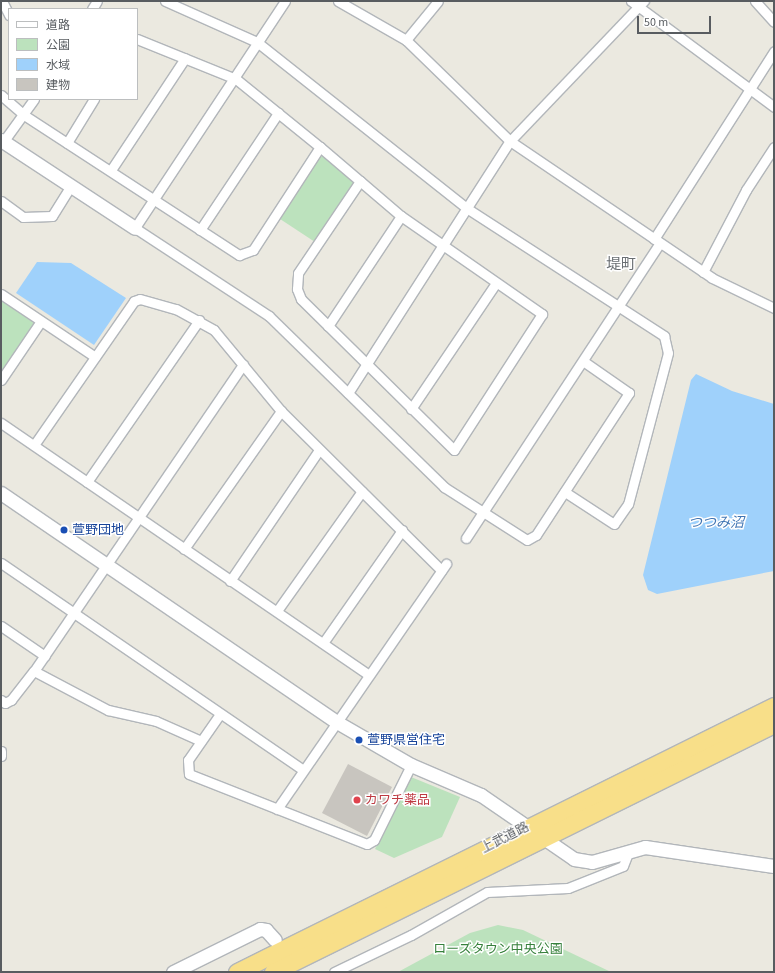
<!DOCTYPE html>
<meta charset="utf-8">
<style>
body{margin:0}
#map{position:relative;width:775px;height:973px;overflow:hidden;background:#ebe9e0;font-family:"Source Sans 3","Noto Sans JP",sans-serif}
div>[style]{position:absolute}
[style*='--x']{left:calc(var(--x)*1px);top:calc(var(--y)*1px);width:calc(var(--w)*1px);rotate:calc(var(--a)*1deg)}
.green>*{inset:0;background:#bce2bd}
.water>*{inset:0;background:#9fd1fb}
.building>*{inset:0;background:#c8c5bf}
.roads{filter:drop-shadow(1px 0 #b2b6ba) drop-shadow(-1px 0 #b2b6ba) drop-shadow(0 1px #b2b6ba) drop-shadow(0 -1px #b2b6ba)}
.street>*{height:9px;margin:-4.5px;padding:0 4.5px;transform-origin:4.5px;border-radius:4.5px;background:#fff}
.secondary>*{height:13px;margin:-6.5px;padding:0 6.5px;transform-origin:6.5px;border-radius:6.5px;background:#fff}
.highway>*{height:17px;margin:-8.5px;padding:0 8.5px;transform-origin:8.5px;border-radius:8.5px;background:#f8df89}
.dots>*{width:11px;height:11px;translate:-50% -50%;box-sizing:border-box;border:2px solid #fff;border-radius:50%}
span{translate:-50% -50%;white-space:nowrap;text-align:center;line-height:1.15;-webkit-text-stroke:3px #fff;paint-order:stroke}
.transit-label{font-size:13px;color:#164399}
.left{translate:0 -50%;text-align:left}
.health-label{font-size:13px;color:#be3a42}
.street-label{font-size:13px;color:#585c60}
.park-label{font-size:13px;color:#37813c}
.water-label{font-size:14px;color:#4176b4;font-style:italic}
.quarter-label{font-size:15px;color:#696e72}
.frame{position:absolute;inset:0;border:2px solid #585c60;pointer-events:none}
.legend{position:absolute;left:8px;top:8px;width:130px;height:92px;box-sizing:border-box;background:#fff;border:1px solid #bcbebf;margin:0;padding:5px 7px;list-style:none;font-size:12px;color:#585c60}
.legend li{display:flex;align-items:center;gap:8px;height:20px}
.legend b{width:20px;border:1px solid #bcbebf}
.scale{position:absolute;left:637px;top:16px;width:74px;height:18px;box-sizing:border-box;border:2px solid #585c60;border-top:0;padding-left:5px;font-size:12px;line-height:14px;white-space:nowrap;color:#585c60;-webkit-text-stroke:3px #fff;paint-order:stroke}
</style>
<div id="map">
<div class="green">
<i style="clip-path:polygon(326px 156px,353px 178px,353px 185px,315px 242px,277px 217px,318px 157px)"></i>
<i style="clip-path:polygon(1px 298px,31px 318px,34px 325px,1px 374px)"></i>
<i style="clip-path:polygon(411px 777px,460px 797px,442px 837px,394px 858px,375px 849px)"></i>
<i style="clip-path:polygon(498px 925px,523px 930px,611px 972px,398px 972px,470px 933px)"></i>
</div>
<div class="water">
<i style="clip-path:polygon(37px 262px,71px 263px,126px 298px,94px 345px,16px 293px)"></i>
<i style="clip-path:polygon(696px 374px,732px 391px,774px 404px,774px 571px,657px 594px,648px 590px,643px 575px,691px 380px)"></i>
</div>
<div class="building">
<i style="clip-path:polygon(348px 764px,392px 787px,367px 836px,322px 813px)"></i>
</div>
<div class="roads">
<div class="street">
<i style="--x:2;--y:1;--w:16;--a:63"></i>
<i style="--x:165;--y:1;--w:101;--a:24"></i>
<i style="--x:257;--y:42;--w:269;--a:38.4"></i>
<i style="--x:468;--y:209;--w:234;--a:32.9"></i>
<i style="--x:664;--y:336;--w:17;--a:77"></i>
<i style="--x:668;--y:353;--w:156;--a:104.8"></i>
<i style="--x:628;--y:504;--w:24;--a:125"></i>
<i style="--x:614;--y:524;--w:59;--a:-146.9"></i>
<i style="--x:285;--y:1;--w:272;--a:123.5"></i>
<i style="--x:135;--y:228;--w:160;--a:33.3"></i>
<i style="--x:269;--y:316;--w:245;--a:44.3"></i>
<i style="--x:444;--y:487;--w:98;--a:32.6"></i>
<i style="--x:527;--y:540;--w:10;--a:-29"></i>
<i style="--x:536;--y:535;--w:170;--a:-56.8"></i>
<i style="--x:629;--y:393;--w:56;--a:-145.2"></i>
<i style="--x:338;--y:1;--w:78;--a:29.8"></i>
<i style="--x:406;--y:40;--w:145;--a:44.2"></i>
<i style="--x:510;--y:141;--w:244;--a:34.1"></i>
<i style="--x:712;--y:278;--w:69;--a:25.8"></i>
<i style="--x:631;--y:1;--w:178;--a:36.5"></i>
<i style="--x:755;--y:1;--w:28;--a:48"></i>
<i style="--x:92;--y:9;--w:9;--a:-58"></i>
<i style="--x:137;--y:39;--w:107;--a:22"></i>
<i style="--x:236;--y:79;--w:108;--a:39"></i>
<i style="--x:320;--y:147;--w:52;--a:40.4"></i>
<i style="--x:360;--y:181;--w:54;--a:40.5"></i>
<i style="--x:401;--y:216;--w:172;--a:34.8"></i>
<i style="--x:542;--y:314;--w:162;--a:122.9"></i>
<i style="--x:454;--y:450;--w:215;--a:-135.4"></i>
<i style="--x:301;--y:299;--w:11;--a:-112"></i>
<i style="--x:297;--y:289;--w:16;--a:-86"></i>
<i style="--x:298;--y:273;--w:111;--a:-56"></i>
<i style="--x:406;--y:40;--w:50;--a:-50.6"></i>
<i style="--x:1;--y:95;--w:30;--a:41"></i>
<i style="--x:24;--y:115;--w:257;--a:33.1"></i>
<i style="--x:239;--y:255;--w:15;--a:-20"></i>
<i style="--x:253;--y:250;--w:123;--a:-57"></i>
<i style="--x:3;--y:142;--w:53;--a:-54.2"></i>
<i style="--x:67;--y:143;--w:52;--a:-58.5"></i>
<i style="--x:111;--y:170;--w:134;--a:-56.5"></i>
<i style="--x:1;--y:201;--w:27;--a:36"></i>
<i style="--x:23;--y:217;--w:29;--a:-2"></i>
<i style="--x:52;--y:216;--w:34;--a:-58"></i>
<i style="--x:200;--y:230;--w:141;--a:-56.3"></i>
<i style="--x:654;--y:239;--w:223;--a:-57.4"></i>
<i style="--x:703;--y:272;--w:93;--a:-62.3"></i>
<i style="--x:746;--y:190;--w:51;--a:-56.9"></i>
<i style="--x:1;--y:294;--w:113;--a:33.8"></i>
<i style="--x:328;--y:326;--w:132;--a:-56.4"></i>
<i style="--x:1;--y:380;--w:71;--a:-55.9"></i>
<i style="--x:348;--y:393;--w:300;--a:-57.3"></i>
<i style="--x:510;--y:141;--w:194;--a:-46.3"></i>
<i style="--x:411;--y:409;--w:152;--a:-56"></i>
<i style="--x:1;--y:423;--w:445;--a:34.4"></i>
<i style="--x:34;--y:445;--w:175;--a:-55.2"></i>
<i style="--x:134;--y:301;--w:6;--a:-18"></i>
<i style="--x:140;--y:299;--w:37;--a:16"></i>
<i style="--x:176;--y:309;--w:43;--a:28.9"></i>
<i style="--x:214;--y:330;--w:105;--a:50.4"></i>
<i style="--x:281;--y:411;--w:226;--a:44.8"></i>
<i style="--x:87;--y:482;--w:197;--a:-55.3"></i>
<i style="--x:466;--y:538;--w:353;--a:-56.7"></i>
<i style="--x:184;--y:549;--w:169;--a:-54.9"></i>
<i style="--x:1;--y:563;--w:365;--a:34.4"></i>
<i style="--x:230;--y:581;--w:158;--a:-55.8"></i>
<i style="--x:279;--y:608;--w:143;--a:-54.6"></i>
<i style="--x:1;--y:626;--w:53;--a:34.3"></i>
<i style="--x:323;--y:643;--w:138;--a:-55"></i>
<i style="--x:34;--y:671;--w:84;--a:27.8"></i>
<i style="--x:108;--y:710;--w:49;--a:12.9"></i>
<i style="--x:156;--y:721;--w:49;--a:24"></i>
<i style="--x:1;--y:700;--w:5;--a:37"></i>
<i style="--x:5;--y:703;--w:7;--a:-27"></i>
<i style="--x:11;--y:700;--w:37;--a:-52"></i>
<i style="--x:34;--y:671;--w:371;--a:-55.7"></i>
<i style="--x:220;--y:714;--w:56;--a:124.8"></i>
<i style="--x:188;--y:760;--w:14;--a:86"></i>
<i style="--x:189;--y:774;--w:191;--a:21.5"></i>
<i style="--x:367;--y:844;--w:8;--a:-30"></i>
<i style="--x:374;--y:840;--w:84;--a:-63.7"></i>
<i style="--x:1;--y:751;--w:5;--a:90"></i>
<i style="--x:277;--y:809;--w:298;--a:-55.4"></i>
<i style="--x:334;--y:972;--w:85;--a:-25.7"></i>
<i style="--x:411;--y:935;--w:87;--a:-29.5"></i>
<i style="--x:487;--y:892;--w:81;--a:-2.8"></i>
<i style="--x:568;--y:888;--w:59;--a:-21.8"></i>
<i style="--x:623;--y:866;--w:17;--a:-69"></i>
</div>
<div class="secondary">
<i style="--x:1;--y:140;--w:160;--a:33.3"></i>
<i style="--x:1;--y:493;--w:404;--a:34.3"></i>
<i style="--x:335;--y:721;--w:88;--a:30.1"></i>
<i style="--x:411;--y:765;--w:76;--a:23.2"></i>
<i style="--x:481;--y:795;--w:113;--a:34.5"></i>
<i style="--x:574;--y:859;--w:18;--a:9"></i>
<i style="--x:592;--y:862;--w:55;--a:-15.8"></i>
<i style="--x:645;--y:847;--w:130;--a:8.4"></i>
<i style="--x:173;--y:972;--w:97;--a:-26.3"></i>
<i style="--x:260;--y:929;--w:6;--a:9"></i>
<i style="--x:266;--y:930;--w:13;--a:48"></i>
</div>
<div class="highway">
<i style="--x:237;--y:972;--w:599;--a:-26.35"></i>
<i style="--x:273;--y:972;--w:559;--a:-26.34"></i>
</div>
</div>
<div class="dots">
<i style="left:64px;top:530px;background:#1a4fb4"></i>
<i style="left:359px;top:740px;background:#1a4fb4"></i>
<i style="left:357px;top:800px;background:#e0444e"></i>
</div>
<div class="transit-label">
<span class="left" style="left:72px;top:530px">萱野団地</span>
<span class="left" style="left:367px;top:740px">萱野県営住宅</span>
</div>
<div class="health-label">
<span class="left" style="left:365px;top:800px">カワチ薬品</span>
</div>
<div class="street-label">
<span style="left:505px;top:838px;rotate:-27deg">上武道路</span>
</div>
<div class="park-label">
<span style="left:498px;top:949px">ローズタウン中央公園</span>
</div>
<div class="water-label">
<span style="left:716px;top:523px">つつみ沼</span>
</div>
<div class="quarter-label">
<span style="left:621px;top:265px">堤町</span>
</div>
<div class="frame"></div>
<ul class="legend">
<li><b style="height:5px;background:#fff"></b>道路</li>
<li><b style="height:11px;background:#bce2bd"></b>公園</li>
<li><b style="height:11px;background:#9fd1fb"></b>水域</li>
<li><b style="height:11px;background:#c8c5bf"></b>建物</li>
</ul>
<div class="scale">50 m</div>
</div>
